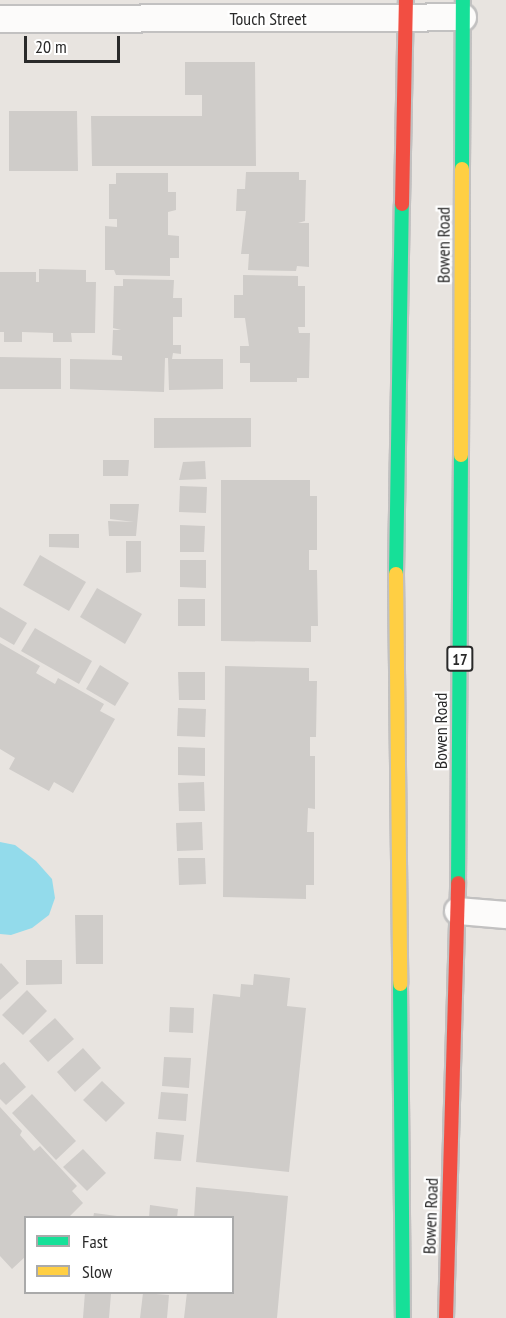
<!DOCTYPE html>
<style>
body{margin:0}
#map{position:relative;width:506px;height:1318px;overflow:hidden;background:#e8e4e0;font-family:"PT Sans Narrow",sans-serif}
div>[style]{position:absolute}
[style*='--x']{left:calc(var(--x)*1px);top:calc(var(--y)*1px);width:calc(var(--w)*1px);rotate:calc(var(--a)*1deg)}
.water>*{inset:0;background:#93dbeb}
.building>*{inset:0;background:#cfccc9}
.roads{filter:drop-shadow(2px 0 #c2c1c1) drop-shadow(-2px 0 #c2c1c1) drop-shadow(0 2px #c2c1c1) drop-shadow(0 -2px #c2c1c1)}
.street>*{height:26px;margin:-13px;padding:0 13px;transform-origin:13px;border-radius:13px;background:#fcfbfa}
.fast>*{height:14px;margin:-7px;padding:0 7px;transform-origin:7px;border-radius:7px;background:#16e098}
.slow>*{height:14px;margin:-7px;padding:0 7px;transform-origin:7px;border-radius:7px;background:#ffcf43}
.jam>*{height:14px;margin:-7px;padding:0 7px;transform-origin:7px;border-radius:7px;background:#f24e42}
span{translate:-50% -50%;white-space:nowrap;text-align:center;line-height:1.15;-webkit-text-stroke:4.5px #fff;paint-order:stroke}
.shield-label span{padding:2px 4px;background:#fff;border:2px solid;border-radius:4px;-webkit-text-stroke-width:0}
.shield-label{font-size:16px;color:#2a2a2a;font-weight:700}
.street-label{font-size:18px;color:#2a2a2a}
.legend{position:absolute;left:24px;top:1216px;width:210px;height:78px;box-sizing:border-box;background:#fff;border:2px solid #aaa;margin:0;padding:8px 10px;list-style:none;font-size:18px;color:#2a2a2a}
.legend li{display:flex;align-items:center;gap:12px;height:30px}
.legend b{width:30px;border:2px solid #aaa}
.scale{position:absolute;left:24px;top:36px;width:96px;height:27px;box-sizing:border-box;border:3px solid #2a2a2a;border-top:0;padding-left:8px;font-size:18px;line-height:21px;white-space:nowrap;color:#2a2a2a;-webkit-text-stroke:4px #fff;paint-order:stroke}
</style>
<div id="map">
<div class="water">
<i style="clip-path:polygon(0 842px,15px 845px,36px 861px,52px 879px,55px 898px,49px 915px,32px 928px,11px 935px,0 934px)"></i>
</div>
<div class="building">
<i style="clip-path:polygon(185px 62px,255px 62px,256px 166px,92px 166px,91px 116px,202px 116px,202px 95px,185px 95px)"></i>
<i style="clip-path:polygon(9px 111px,77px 111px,78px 171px,9px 171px)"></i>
<i style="clip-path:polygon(246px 172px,299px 172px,299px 180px,306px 180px,305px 221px,298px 223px,309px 223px,309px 267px,297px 266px,296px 271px,248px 270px,249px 254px,241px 254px,246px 211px,236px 211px,237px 189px,245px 189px)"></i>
<i style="clip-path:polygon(116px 173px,168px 173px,168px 192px,176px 192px,176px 210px,168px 212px,168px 235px,179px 236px,179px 258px,170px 258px,170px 276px,116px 275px,114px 270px,105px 270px,105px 226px,117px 227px,117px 219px,109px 219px,109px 184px,116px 184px)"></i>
<i style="clip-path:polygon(39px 269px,86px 270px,86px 282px,96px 282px,95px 333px,71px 333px,72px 342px,53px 342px,53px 333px,22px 332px,22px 342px,4px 342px,4px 332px,0 332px,0 272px,36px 272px,36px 282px,39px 282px)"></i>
<i style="clip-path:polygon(243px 275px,298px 276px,298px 286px,305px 286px,305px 327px,298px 327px,299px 333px,310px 333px,309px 378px,297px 378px,297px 382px,250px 382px,250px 363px,240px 363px,240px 346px,249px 346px,245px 318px,234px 318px,234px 295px,243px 295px)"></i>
<i style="clip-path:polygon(123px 279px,174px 280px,173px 298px,182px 298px,182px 317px,173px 317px,173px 345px,181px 345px,181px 354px,173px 353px,172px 359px,223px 359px,223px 389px,169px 390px,168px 358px,165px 358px,164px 392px,70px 389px,70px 359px,122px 360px,122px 356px,112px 355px,113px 330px,121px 330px,113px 328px,114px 286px,123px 286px)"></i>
<i style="clip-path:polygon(0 357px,61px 358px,61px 389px,0 389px)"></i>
<i style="clip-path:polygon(154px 418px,251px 418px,251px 447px,154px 448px)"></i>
<i style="clip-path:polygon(103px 460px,129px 460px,128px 476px,103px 476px)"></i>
<i style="clip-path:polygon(205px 461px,206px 479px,179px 480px,183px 462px)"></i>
<i style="clip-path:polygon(221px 480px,310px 480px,310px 496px,317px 496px,317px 550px,309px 550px,309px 570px,317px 570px,318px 626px,311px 626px,311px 642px,221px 641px)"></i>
<i style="clip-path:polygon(180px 486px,207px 487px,206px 513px,179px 512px)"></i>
<i style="clip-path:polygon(110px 504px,139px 504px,136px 536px,109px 536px,108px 521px,134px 522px,110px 519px)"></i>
<i style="clip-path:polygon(180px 525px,205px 526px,204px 552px,180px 552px)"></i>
<i style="clip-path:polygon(49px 534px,79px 534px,79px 548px,49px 547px)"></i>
<i style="clip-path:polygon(126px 541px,141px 541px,141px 572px,126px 573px)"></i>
<i style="clip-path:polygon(40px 555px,86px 582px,69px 611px,23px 585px)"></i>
<i style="clip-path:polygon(180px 560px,206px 560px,206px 588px,180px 587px)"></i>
<i style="clip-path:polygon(97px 588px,142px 614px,125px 644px,80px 617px)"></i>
<i style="clip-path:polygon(178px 599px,205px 599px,205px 626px,178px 626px)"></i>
<i style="clip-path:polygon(0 607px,27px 623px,14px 645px,0 637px)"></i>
<i style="clip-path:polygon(35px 628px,92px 661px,79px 684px,21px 651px)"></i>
<i style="clip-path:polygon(0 643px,40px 666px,36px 673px,55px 684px,58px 678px,104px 704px,100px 711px,115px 719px,73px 793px,54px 782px,49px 791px,9px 769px,15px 758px,0 749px)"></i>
<i style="clip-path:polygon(100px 665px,129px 683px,115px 706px,86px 689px)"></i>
<i style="clip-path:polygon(225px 666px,309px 668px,309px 681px,317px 681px,316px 737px,310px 737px,310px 756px,315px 756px,315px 809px,308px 808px,307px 832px,314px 832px,314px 885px,306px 885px,306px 899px,223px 897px)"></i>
<i style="clip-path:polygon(178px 672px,205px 672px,205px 700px,179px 700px)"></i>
<i style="clip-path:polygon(178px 708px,206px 709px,205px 737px,177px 736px)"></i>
<i style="clip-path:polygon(178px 747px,205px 748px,205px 776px,178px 775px)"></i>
<i style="clip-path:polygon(204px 782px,205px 811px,179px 811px,178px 783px)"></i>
<i style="clip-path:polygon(202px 822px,203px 850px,177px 851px,176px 823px)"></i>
<i style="clip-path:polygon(178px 858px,205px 858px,206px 884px,179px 885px)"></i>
<i style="clip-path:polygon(75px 915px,103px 915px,103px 964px,76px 964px)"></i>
<i style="clip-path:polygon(26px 960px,62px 960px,62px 984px,26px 985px)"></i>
<i style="clip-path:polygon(1px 963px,19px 983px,0 1000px,0 964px)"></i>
<i style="clip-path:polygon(254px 974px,290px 978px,287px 1006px,306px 1008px,289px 1172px,196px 1162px,213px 994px,240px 997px,241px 984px,253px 985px)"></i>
<i style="clip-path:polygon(27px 990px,47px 1011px,23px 1035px,2px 1015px)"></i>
<i style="clip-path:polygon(170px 1007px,194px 1008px,193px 1033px,169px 1032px)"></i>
<i style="clip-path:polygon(55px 1018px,74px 1039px,48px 1062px,29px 1041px)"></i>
<i style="clip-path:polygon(83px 1048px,101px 1068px,75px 1092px,57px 1072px)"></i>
<i style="clip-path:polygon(164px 1057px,191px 1058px,189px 1088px,162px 1086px)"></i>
<i style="clip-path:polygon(4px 1062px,26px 1087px,6px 1105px,0 1099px,0 1065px)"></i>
<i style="clip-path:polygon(102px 1081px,125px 1103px,106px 1122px,83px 1100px)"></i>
<i style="clip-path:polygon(161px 1092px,188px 1094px,186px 1121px,158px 1119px)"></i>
<i style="clip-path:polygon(32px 1094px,76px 1141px,56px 1160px,12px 1113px)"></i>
<i style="clip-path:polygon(0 1107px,22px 1131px,20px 1135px,34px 1151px,40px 1146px,77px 1186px,72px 1191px,83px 1203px,68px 1218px,26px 1218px,26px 1256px,12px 1269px,0 1256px)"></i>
<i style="clip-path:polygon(156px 1132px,184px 1135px,181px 1161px,154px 1159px)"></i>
<i style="clip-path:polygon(83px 1149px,106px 1173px,87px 1191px,63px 1167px)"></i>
<i style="clip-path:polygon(196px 1187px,288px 1196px,277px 1318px,184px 1318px,187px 1292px,232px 1292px,232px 1218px,194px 1218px)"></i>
<i style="clip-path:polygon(150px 1205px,178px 1209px,177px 1218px,149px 1218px)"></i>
<i style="clip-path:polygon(94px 1213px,117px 1216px,117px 1218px,93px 1218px)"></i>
<i style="clip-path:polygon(85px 1292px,111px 1294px,109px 1318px,83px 1318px)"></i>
<i style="clip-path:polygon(143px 1293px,169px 1295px,167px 1318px,140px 1318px)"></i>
</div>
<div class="roads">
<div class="street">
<i style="--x:0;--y:19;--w:463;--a:-0.2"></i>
<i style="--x:458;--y:911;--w:48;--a:4.8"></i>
</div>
<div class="fast">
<i style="--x:462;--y:169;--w:169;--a:-89.7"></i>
<i style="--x:396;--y:574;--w:370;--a:-89.1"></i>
<i style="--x:458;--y:883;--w:428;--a:-89.6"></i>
<i style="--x:400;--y:984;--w:334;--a:89.5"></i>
</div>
<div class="slow">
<i style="--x:461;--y:455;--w:286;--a:-89.8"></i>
<i style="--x:396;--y:574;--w:410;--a:89.4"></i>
</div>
<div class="jam">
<i style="--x:402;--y:204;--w:204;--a:-88.9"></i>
<i style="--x:446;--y:1318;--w:435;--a:-88.4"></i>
</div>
</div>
<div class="shield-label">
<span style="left:460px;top:659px">17</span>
</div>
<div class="street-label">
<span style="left:268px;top:19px">Touch Street</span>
<span style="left:444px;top:245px;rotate:-90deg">Bowen Road</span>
<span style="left:441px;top:731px;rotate:-90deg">Bowen Road</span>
<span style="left:431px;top:1216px;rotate:-88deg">Bowen Road</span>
</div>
<ul class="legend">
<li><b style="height:8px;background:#16e098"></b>Fast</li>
<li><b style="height:8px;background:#ffcf43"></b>Slow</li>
</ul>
<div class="scale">20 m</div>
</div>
